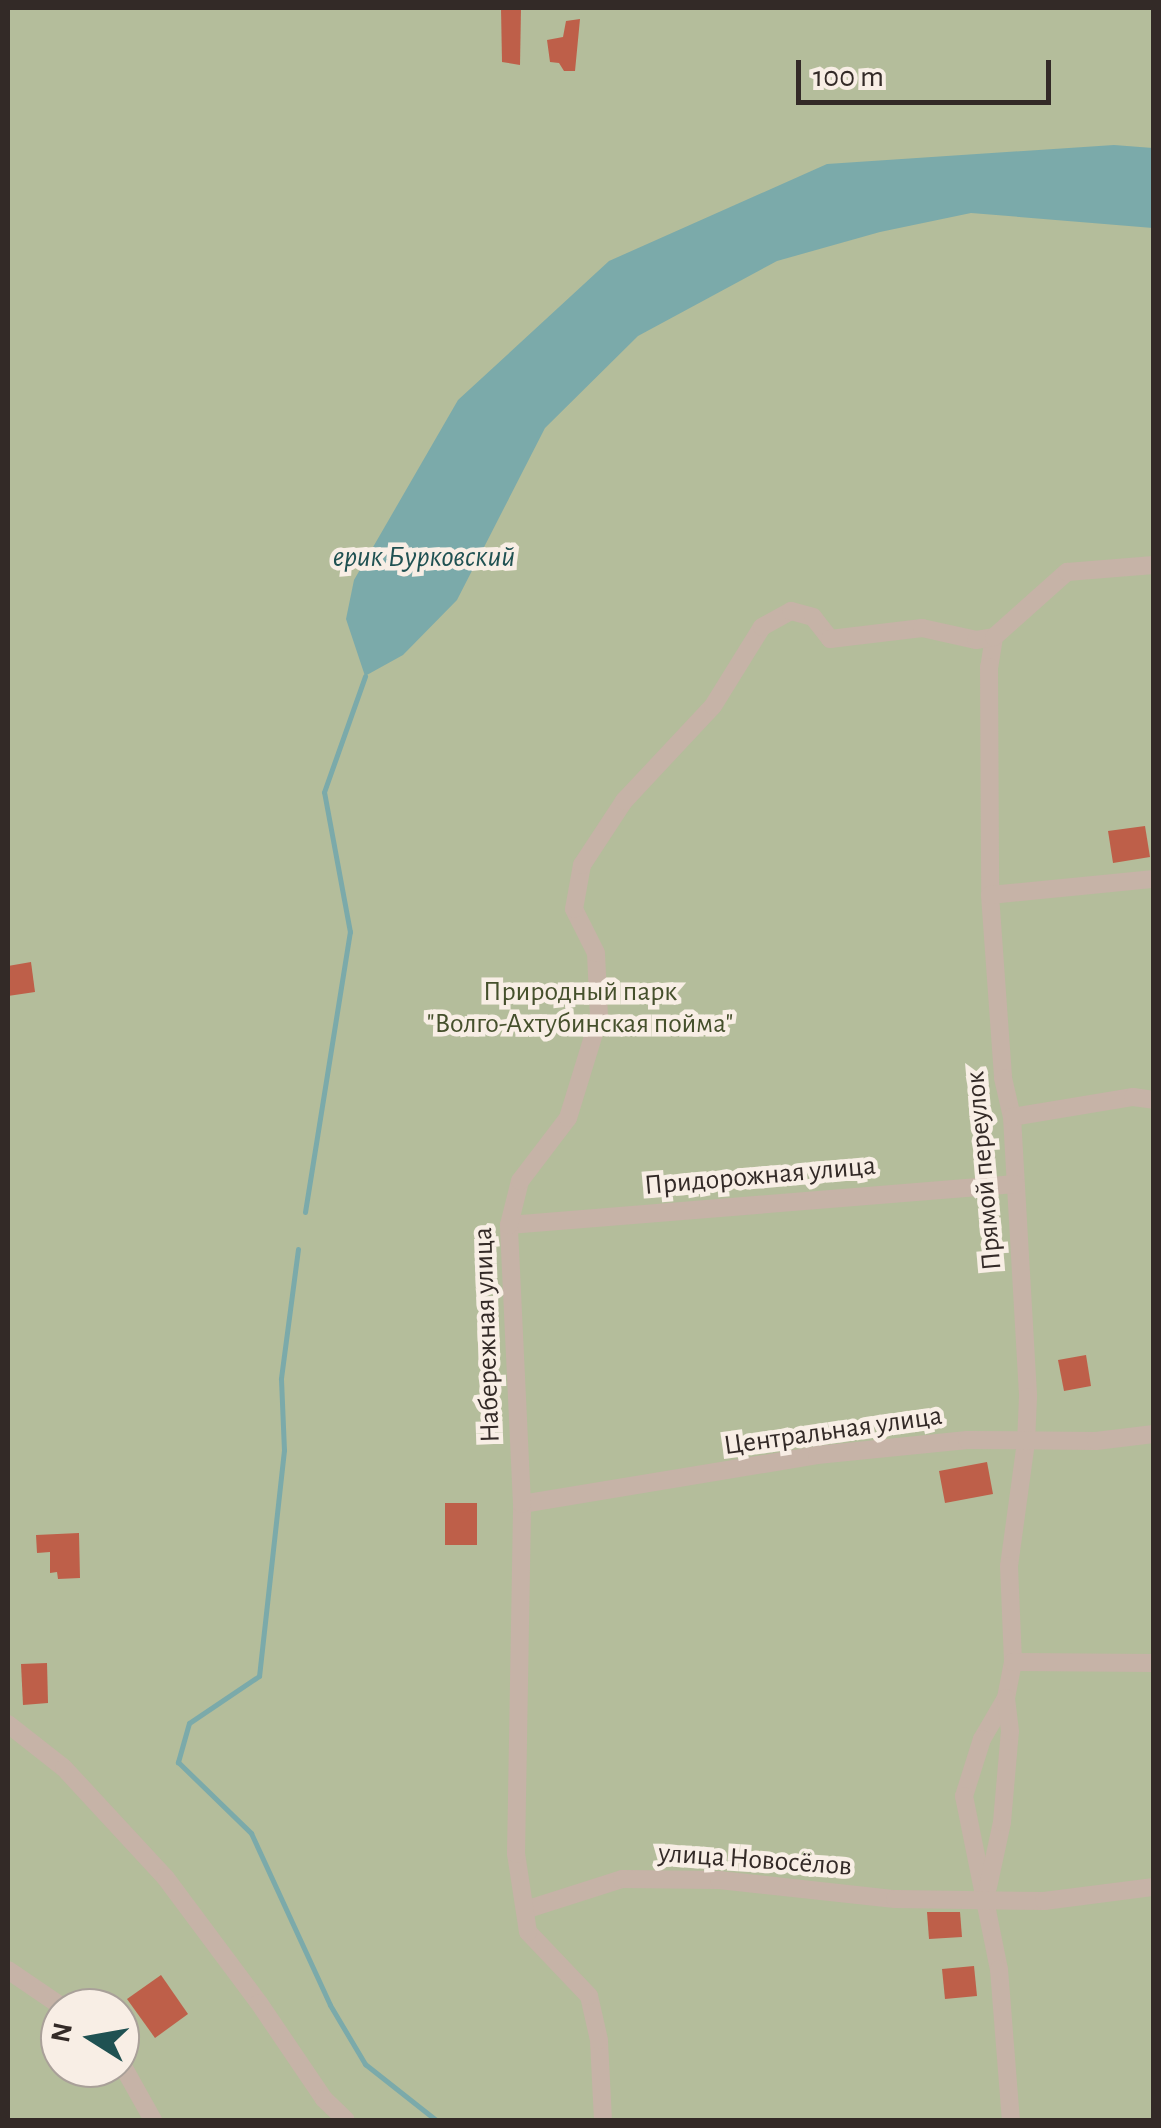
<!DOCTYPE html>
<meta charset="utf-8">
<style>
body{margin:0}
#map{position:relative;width:1161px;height:2128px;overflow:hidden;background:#efe4da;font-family:"Alegreya Sans",sans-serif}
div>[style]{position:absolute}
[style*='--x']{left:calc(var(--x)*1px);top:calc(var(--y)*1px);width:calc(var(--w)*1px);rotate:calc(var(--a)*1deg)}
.green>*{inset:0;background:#b4bd9b}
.water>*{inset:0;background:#7baaaa}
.stream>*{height:5px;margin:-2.5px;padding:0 2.5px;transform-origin:2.5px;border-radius:2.5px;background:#7baaaa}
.building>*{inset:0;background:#be5f49}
.minor>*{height:18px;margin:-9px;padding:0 9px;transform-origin:9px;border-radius:9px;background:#c6b3a7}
span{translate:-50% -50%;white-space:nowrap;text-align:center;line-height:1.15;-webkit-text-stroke:9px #f8eee5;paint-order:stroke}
.park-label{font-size:28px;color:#45502c}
.street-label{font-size:28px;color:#332a27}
.water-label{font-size:30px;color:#1f5152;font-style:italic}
.frame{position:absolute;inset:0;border:10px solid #332a27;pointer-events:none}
.north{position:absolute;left:40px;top:1988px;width:100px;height:100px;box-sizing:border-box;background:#f8eee5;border:2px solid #a9a099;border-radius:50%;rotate:281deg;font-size:28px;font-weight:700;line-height:40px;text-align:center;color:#332a27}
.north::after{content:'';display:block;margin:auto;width:35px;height:45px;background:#1f5152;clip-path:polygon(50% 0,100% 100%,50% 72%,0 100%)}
.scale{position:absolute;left:796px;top:60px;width:255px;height:45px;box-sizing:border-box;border:5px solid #332a27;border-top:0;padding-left:12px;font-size:30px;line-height:35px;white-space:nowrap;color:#332a27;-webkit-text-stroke:8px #f8eee5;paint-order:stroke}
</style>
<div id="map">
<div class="green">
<i style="clip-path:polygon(evenodd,8px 8px,1153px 8px,1153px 2120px,8px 2120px,8px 8px,60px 2008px,120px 2008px,120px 2068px,60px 2068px,60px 2008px)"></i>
</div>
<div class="water">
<i style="clip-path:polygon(1114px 145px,1153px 148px,1153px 228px,971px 213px,880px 232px,777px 261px,638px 336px,545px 428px,457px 600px,403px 655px,365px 676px,346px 619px,354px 580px,458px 400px,609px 261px,827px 164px)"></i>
</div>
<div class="stream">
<i style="--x:305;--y:1212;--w:284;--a:-80.9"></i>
<i style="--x:350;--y:932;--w:142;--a:-100.5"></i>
<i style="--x:324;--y:792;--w:123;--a:-70.5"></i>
<i style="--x:298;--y:1249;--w:131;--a:97.5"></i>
<i style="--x:281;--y:1379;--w:71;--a:87.6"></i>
<i style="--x:284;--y:1450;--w:227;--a:96.3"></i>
<i style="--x:259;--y:1676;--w:84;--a:146.1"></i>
<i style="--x:189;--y:1723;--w:41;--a:105.8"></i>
<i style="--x:178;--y:1762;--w:102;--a:44.2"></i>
<i style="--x:251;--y:1833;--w:189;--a:65.3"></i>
<i style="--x:330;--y:2005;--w:69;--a:59.3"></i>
<i style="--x:365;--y:2064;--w:90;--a:38.3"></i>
</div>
<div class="building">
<i style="clip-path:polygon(501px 8px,521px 8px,520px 65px,502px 62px)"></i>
<i style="clip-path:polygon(580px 19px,575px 71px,564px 71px,559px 63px,550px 62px,547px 40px,563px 37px,566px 21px)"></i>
<i style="clip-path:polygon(1145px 826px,1150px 857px,1113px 863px,1108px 831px)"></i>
<i style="clip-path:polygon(31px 962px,35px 992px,8px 996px,8px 966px)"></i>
<i style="clip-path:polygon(1086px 1355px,1091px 1386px,1064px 1391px,1058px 1360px)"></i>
<i style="clip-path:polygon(987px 1462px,993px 1494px,945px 1503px,939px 1471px)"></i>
<i style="clip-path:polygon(445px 1503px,477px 1503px,477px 1545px,445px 1545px)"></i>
<i style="clip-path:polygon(79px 1533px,80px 1578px,58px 1579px,57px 1572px,50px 1573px,50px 1552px,37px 1553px,36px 1535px)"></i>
<i style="clip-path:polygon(47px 1663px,48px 1703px,23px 1705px,21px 1664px)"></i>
<i style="clip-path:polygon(927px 1912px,960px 1912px,962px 1937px,929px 1939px)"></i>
<i style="clip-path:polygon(974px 1966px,977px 1996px,945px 1999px,942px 1969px)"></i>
<i style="clip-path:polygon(161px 1975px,188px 2014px,155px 2038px,127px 1999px)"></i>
</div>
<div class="minor">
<i style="--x:994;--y:637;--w:30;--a:99"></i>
<i style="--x:989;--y:667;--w:228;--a:89.7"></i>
<i style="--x:990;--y:895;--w:183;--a:85.9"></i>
<i style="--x:1003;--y:1078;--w:40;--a:77"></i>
<i style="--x:1012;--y:1117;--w:280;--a:86.7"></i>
<i style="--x:1028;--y:1397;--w:45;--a:92.5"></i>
<i style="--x:1026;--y:1442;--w:125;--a:97.8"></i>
<i style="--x:1009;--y:1566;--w:96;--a:87.6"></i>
<i style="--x:1013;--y:1662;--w:37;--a:101"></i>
<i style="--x:1006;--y:1698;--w:48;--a:120.3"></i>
<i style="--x:982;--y:1739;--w:60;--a:107.5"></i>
<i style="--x:964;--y:1796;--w:177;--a:78.6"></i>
<i style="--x:999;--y:1969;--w:151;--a:85.5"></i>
<i style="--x:990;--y:895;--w:165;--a:-5.6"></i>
<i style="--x:1012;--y:1117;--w:123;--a:-9.4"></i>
<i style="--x:1133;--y:1097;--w:21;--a:8"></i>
<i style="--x:509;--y:1225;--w:508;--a:-4.63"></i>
<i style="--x:522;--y:1504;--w:299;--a:-9.4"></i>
<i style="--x:817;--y:1455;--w:151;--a:-5.7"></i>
<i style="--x:967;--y:1440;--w:129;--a:0.4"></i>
<i style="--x:1096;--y:1441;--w:58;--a:-6.9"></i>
<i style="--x:1013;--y:1662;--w:141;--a:0.4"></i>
<i style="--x:8;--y:1724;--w:71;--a:38.2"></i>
<i style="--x:64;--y:1768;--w:149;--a:47.2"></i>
<i style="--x:165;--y:1877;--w:157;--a:53.3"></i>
<i style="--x:259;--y:2003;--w:116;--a:55.9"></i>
<i style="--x:324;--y:2099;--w:30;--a:44"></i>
<i style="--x:988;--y:1887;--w:66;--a:-77.8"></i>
<i style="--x:1002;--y:1822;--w:91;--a:-85"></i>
<i style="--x:1010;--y:1731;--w:33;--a:-97"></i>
<i style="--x:525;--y:1910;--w:102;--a:-17.7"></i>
<i style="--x:622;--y:1879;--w:97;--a:0.6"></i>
<i style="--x:719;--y:1880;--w:177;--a:6.2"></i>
<i style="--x:895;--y:1899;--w:149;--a:0.8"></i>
<i style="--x:1044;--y:1901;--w:111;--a:-7.3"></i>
<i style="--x:8;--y:1970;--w:68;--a:34.2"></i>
<i style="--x:120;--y:2061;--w:68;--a:60.8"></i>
<i style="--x:603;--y:2120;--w:80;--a:-92.9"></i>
<i style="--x:599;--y:2040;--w:45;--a:-102.8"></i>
<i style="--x:589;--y:1996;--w:88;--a:-133.6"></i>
<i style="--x:528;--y:1932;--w:79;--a:-98.7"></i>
<i style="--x:516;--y:1854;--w:350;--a:-89"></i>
<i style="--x:522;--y:1504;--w:279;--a:-92.7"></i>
<i style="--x:509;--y:1225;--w:45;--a:-76"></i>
<i style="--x:520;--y:1181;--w:79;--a:-52.7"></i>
<i style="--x:568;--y:1118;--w:106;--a:-72.9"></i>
<i style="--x:599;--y:1017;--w:64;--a:-92.7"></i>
<i style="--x:596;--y:953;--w:49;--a:-116.6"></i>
<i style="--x:574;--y:909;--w:45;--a:-79.7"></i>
<i style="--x:582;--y:865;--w:77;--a:-56.7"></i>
<i style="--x:624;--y:801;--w:130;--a:-46.9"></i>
<i style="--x:713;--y:706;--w:93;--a:-58.2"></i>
<i style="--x:762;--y:627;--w:33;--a:-29"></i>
<i style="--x:791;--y:611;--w:23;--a:15"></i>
<i style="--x:813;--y:617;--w:28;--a:52"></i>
<i style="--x:830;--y:639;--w:93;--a:-6.8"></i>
<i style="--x:922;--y:628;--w:55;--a:12.5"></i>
<i style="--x:976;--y:640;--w:18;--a:-9"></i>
<i style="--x:994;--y:637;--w:98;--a:-41.7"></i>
<i style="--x:1067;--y:572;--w:87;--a:-4.6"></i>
</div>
<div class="park-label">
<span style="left:580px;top:1008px">Природный парк<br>"Волго-Ахтубинская пойма"</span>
</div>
<div class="street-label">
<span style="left:984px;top:1171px;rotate:-95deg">Прямой переулок</span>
<span style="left:760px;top:1176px;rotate:-5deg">Придорожная улица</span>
<span style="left:487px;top:1335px;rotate:-92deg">Набережная улица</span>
<span style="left:833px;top:1431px;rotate:-8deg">Центральная улица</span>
<span style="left:755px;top:1860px;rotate:4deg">улица Новосёлов</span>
</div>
<div class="water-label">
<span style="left:424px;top:557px">ерик Бурковский</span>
</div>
<div class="frame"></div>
<div class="north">N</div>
<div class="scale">100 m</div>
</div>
